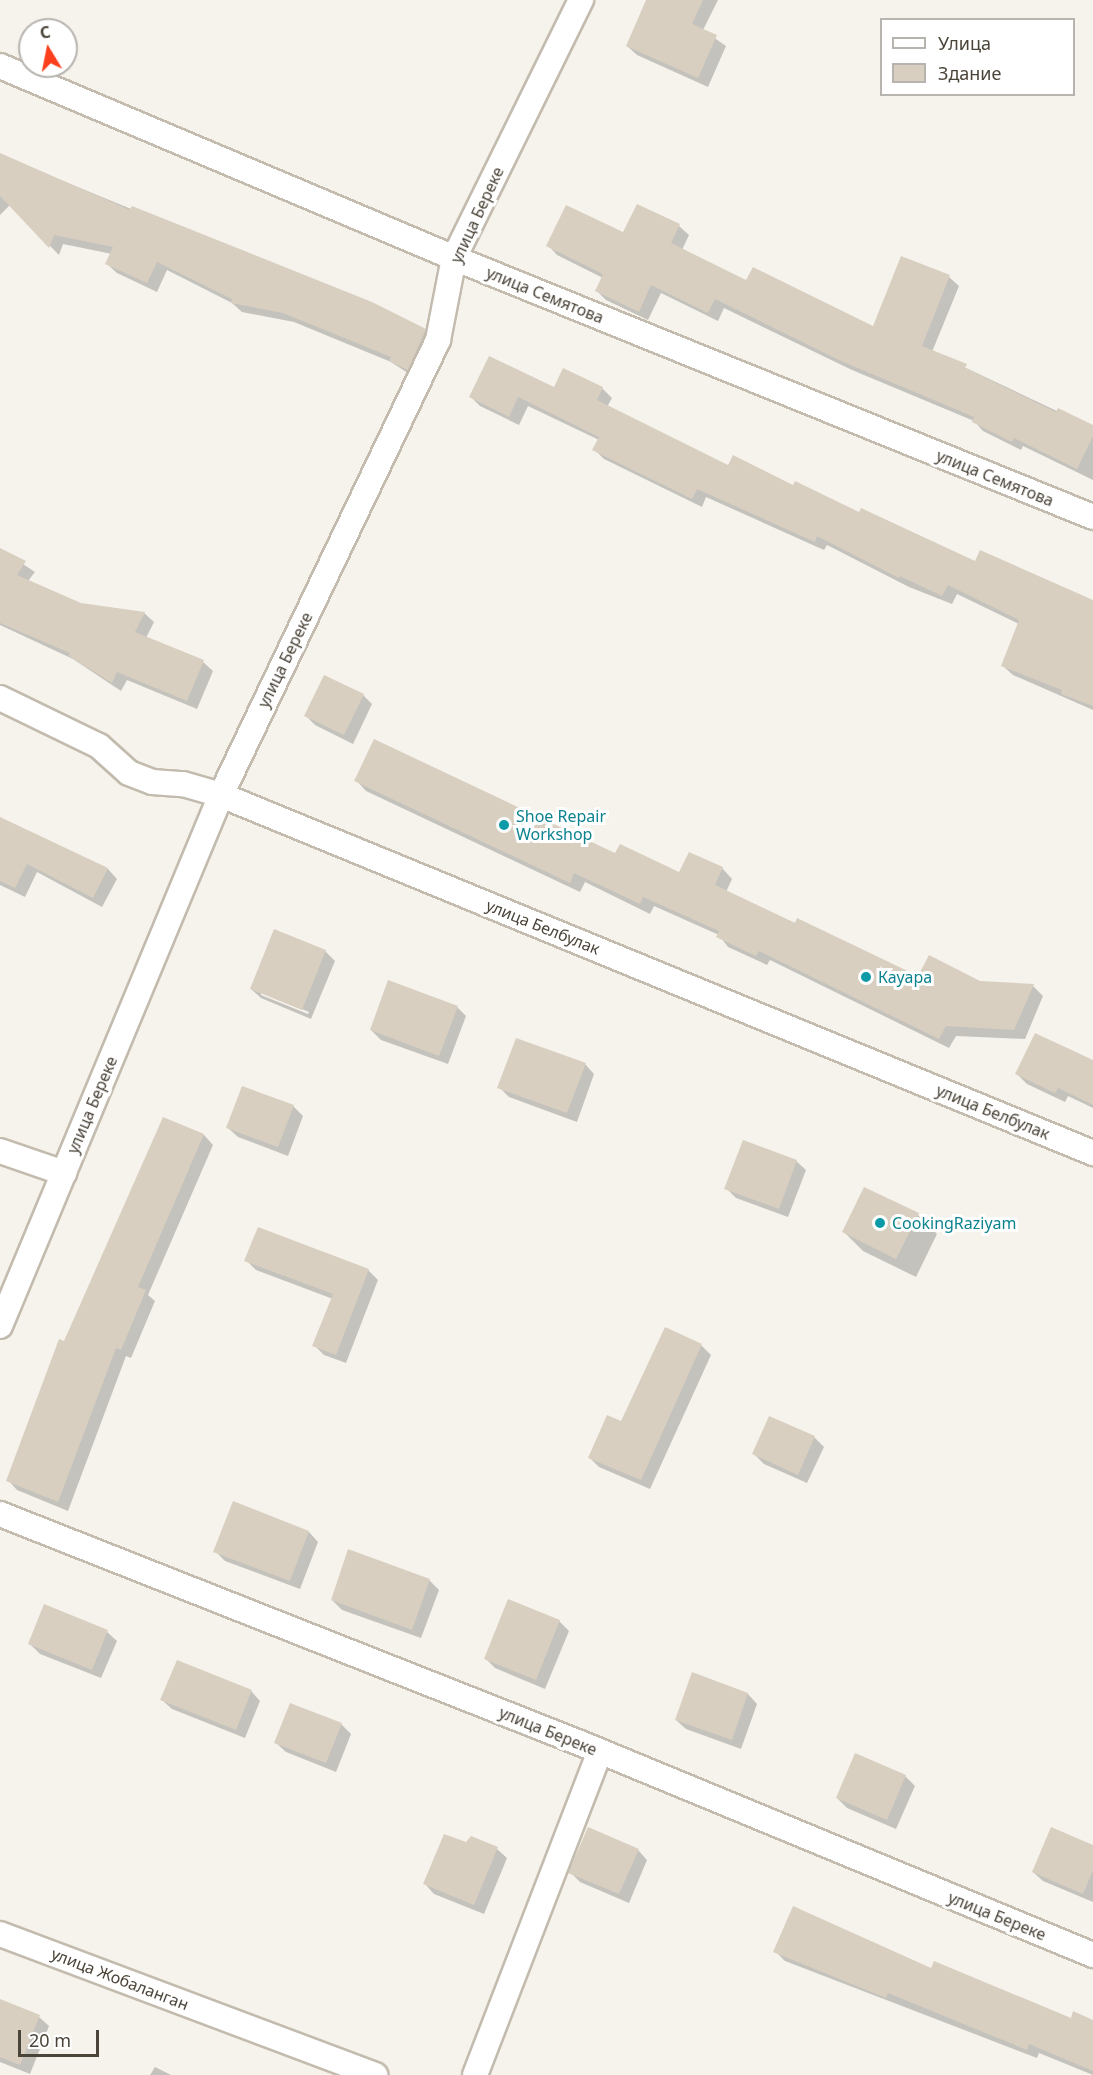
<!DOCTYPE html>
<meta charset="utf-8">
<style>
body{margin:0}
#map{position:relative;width:1093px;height:2075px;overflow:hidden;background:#f6f3ec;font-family:"Noto Sans",sans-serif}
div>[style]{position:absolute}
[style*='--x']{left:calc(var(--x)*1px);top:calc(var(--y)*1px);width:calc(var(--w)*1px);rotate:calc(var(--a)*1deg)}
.shadow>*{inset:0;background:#0003}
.building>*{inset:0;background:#d8cfc1}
.roads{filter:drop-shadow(2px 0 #c2bbae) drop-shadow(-2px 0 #c2bbae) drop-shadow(0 2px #c2bbae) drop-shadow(0 -2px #c2bbae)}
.minor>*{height:24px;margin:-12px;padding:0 12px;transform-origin:12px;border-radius:12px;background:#fff}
.dots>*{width:16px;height:16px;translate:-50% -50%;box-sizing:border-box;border:3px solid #fff;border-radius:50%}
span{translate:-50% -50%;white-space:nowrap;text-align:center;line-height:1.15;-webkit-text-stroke:6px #fff;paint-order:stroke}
.street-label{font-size:16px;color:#4b4439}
.culture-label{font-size:16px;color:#0d838f}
.left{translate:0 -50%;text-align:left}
.legend{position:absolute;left:880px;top:18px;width:195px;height:78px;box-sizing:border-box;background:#fff;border:2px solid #b7b4b0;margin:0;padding:8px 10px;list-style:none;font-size:18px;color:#4b4439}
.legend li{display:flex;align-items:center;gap:12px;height:30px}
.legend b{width:30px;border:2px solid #b7b4b0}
.north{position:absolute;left:18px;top:18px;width:60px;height:60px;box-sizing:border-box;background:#fff;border:2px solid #b7b4b0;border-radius:50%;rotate:350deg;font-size:16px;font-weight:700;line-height:24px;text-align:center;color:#4b4439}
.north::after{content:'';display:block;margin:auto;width:21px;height:27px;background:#fc3f1d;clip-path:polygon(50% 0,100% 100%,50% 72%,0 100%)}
.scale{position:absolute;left:18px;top:2030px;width:81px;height:27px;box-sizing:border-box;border:3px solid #4b4439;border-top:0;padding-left:8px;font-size:18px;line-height:21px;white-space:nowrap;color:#4b4439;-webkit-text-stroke:4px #fff;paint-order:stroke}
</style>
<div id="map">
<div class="shadow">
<i style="clip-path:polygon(656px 0,718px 0,703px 30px,726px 46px,708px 87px,637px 55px,627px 46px)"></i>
<i style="clip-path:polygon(0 155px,425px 330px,435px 340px,417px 379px,391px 362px,294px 322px,242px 312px,232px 303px,167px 270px,157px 292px,117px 273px,107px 264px,112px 254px,63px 244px,59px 255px,10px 205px,0 215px)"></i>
<i style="clip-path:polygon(679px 226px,689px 235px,682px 250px,747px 282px,874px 328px,902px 258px,949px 277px,959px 286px,932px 352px,1093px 428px,1093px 480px,1023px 446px,1021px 450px,983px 431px,974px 421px,852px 370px,724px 308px,718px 321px,661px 293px,648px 320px,606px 300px,597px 291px,603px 278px,557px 255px,548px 245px)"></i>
<i style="clip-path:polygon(602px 388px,612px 398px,607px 407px,729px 467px,794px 487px,976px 563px,1093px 601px,1093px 710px,1013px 675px,1003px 666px,1019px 624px,957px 594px,952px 604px,909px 587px,827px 545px,824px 550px,706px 497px,702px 507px,604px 459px,594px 449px,599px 440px,528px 406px,519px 425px,480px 406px,471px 397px)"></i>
<i style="clip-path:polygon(0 549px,35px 572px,28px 581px,80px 604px,144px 613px,154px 622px,146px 638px,203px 662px,213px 671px,197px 709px,127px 680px,121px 691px,73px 659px,0 625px)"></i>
<i style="clip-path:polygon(363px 695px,372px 704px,353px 744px,315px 725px,306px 716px)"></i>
<i style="clip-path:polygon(356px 780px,680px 874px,722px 868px,732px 879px,726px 892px,918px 978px,1033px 986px,1043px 996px,1025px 1039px,956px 1036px,949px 1048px,770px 960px,767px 965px,728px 947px,719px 935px,654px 906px,650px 914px,585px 882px,580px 892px,366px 791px)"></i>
<i style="clip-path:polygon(0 819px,108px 869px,117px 879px,102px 907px,37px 872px,25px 897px,0 885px)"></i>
<i style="clip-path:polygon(evenodd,325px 951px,335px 961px,311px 1019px,261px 998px,251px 989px,325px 951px,261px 992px,309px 1012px,308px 1014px,261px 995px,261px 992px)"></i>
<i style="clip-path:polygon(457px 1007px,466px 1016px,448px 1064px,381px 1040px,371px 1030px)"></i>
<i style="clip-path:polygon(1093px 1062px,1093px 1108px,1068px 1096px,1065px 1102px,1027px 1084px,1017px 1074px)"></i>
<i style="clip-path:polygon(585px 1064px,594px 1074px,577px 1122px,509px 1097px,499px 1087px)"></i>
<i style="clip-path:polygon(293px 1106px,303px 1116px,288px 1156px,238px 1137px,228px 1128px)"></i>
<i style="clip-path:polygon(163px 1119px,204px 1135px,213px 1145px,148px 1295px,155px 1301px,131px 1358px,126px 1356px,68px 1511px,17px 1490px,8px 1480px)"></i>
<i style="clip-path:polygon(796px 1161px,806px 1170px,788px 1217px,736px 1198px,726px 1188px)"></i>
<i style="clip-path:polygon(918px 1215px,937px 1234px,916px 1277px,863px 1251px,844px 1232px)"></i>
<i style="clip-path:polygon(246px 1260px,368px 1270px,378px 1280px,346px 1363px,324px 1355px,314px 1345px,333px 1299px,256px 1270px)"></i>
<i style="clip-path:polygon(666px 1329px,702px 1346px,711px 1355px,650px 1489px,599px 1467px,590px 1458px,621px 1423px)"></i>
<i style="clip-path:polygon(814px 1437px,824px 1447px,807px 1483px,764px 1464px,754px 1454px)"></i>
<i style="clip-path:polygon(234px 1503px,309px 1532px,318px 1542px,300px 1589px,225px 1561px,215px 1551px)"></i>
<i style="clip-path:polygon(429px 1580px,439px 1590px,421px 1638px,342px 1610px,332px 1600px)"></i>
<i style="clip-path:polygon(559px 1621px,569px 1631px,545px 1689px,495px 1668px,485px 1658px)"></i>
<i style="clip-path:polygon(107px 1632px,117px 1641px,101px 1678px,40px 1654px,30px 1644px)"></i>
<i style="clip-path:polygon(692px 1674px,748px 1694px,757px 1704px,741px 1749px,686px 1729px,676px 1720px)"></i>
<i style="clip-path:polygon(251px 1691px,260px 1701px,245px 1738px,172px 1709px,162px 1700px)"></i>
<i style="clip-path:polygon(341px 1724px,351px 1734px,336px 1772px,286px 1752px,276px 1743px)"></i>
<i style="clip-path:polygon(905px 1776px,915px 1786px,896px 1829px,847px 1808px,837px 1798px)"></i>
<i style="clip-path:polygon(466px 1844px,497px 1849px,507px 1858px,484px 1914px,434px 1894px,425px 1884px)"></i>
<i style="clip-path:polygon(1093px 1846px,1093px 1902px,1043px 1881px,1033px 1872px)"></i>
<i style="clip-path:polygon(638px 1850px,647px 1860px,629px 1903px,580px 1882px,570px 1872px)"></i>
<i style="clip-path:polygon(775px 1951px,932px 1970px,1071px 2020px,1093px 2022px,1093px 2075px,1039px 2053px,1037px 2058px,785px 1961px)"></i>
<i style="clip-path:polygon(0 2001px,39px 2017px,49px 2026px,30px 2074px,0 2062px)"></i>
<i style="clip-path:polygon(155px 2067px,171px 2075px,150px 2075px)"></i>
</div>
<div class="building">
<i style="clip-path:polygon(646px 0,703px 0,692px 24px,717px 35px,698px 78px,626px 46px)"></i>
<i style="clip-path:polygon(0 153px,130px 210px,132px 206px,372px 302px,426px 329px,408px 370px,389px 361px,391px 357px,283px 313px,231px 303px,232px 299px,157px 262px,147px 283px,105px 264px,113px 247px,54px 235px,49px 248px,0 196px)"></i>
<i style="clip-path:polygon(637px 204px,680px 224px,671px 243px,746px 280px,753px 267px,873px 326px,901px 256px,950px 275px,922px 346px,967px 364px,965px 368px,1056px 412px,1058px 408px,1093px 425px,1093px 436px,1077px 469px,1014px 438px,1012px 442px,972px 422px,974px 417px,841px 361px,715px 299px,708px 313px,651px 285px,639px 312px,595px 291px,603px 274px,546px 246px,566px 205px,623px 232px)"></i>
<i style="clip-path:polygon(489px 356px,554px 387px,563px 368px,603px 387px,597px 400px,728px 465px,733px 455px,793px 485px,795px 481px,859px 512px,861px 508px,975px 561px,980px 550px,1093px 600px,1093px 706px,1061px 694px,1062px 690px,1001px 666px,1019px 620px,948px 585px,942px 596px,900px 576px,899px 578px,817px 536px,815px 542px,697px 489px,692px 499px,592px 450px,599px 437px,518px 397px,509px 417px,469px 397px)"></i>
<i style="clip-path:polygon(0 548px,26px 561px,17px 575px,81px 603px,145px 612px,135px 632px,204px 660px,187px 701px,117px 672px,112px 683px,69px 656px,70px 653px,0 623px)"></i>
<i style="clip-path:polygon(324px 675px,364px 694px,344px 735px,304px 716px)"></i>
<i style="clip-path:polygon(374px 739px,615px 853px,620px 844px,679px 872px,689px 852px,723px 867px,715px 885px,795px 923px,797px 918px,918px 976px,929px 955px,980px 981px,1034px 984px,1014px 1030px,946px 1026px,939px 1039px,759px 951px,756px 956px,716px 937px,719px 931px,643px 897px,640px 904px,574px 873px,570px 883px,354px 781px)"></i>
<i style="clip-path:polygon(0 817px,108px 868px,93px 898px,27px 864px,15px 888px,0 881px)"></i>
<i style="clip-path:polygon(274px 929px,326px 950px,302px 1010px,250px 989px)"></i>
<i style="clip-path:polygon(388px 980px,458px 1006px,439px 1056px,370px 1030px)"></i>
<i style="clip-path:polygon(1035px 1033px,1093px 1060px,1093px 1105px,1058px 1088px,1055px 1093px,1015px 1074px)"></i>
<i style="clip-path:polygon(516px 1038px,586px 1063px,567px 1113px,497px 1088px)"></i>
<i style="clip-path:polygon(242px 1086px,294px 1105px,278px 1147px,226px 1128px)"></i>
<i style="clip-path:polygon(163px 1117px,204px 1134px,138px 1287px,146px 1290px,121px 1350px,116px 1348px,58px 1502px,6px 1481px,59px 1339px,64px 1341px)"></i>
<i style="clip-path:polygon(743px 1140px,797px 1160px,779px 1209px,724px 1189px)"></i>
<i style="clip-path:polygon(864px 1187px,919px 1213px,896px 1259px,842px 1232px)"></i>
<i style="clip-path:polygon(258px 1227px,369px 1269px,336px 1355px,312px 1346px,333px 1294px,244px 1261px)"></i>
<i style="clip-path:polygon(665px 1327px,702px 1344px,641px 1480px,588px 1458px,607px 1415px,621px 1421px)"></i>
<i style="clip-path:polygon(769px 1416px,815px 1436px,798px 1475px,752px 1454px)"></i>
<i style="clip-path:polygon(233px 1501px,309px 1531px,290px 1581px,213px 1552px)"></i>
<i style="clip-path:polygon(348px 1549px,430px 1579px,412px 1630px,331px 1600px)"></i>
<i style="clip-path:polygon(508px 1599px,560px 1620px,536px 1680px,484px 1659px)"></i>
<i style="clip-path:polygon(44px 1604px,108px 1630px,92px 1670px,28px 1644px)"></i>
<i style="clip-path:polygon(177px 1660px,252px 1690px,236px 1730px,160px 1700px)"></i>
<i style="clip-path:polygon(692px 1672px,748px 1693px,732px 1740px,675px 1720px)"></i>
<i style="clip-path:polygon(290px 1703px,342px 1723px,326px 1763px,274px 1743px)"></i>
<i style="clip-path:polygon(855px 1753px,906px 1775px,887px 1820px,836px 1798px)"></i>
<i style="clip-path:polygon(588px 1827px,639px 1849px,619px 1894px,568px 1873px)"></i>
<i style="clip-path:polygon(1051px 1827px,1093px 1845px,1093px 1870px,1083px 1894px,1032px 1872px)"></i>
<i style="clip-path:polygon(444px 1834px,466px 1842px,471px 1836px,498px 1847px,474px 1905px,423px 1884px)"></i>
<i style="clip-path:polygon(793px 1906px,931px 1968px,934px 1961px,1071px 2018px,1073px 2011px,1093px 2020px,1093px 2071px,1029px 2044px,1027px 2050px,888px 1993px,886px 1998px,773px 1952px)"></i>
<i style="clip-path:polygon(0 1999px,40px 2015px,20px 2065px,0 2057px)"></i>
</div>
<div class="roads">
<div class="minor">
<i style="--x:0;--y:66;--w:493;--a:22.9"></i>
<i style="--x:454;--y:258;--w:689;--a:22.06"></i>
<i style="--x:0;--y:698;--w:110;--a:25.9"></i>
<i style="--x:99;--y:746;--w:40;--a:42"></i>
<i style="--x:129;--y:773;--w:25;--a:21"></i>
<i style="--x:152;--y:782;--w:31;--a:4"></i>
<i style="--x:183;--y:784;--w:40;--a:16"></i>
<i style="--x:221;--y:795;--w:943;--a:22.32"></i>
<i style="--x:0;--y:1151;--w:68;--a:19"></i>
<i style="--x:0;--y:1326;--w:575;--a:-67.4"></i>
<i style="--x:221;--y:795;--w:504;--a:-64.5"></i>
<i style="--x:438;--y:340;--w:84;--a:-79"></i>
<i style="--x:454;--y:258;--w:288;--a:-63.8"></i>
<i style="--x:0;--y:1514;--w:624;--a:21.55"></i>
<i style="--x:580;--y:1743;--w:555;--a:22.45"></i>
<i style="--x:0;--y:1934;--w:401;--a:20.6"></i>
<i style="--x:475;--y:2075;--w:347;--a:-68.9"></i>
</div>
</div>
<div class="dots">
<i style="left:504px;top:825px;background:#0f9aa8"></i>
<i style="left:866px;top:977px;background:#0f9aa8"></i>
<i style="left:880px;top:1223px;background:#0f9aa8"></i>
</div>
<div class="street-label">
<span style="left:477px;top:215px;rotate:-65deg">улица Береке</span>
<span style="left:545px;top:295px;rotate:22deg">улица Семятова</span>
<span style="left:995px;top:478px;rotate:22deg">улица Семятова</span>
<span style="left:285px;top:660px;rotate:-64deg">улица Береке</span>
<span style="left:543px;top:927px;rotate:22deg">улица Белбулак</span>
<span style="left:92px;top:1105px;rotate:-67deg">улица Береке</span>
<span style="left:993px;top:1112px;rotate:22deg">улица Белбулак</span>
<span style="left:548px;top:1731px;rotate:22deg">улица Береке</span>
<span style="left:997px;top:1916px;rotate:22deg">улица Береке</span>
<span style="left:120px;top:1979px;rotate:21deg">улица Жобаланган</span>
</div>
<div class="culture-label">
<span class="left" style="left:516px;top:825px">Shoe Repair<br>Workshop</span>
<span class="left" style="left:878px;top:977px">Кауара</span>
<span class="left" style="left:892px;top:1223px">CookingRaziyam</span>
</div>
<ul class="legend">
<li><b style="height:8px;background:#fff"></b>Улица</li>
<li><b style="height:16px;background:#d8cfc1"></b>Здание</li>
</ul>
<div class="north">С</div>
<div class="scale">20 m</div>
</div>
